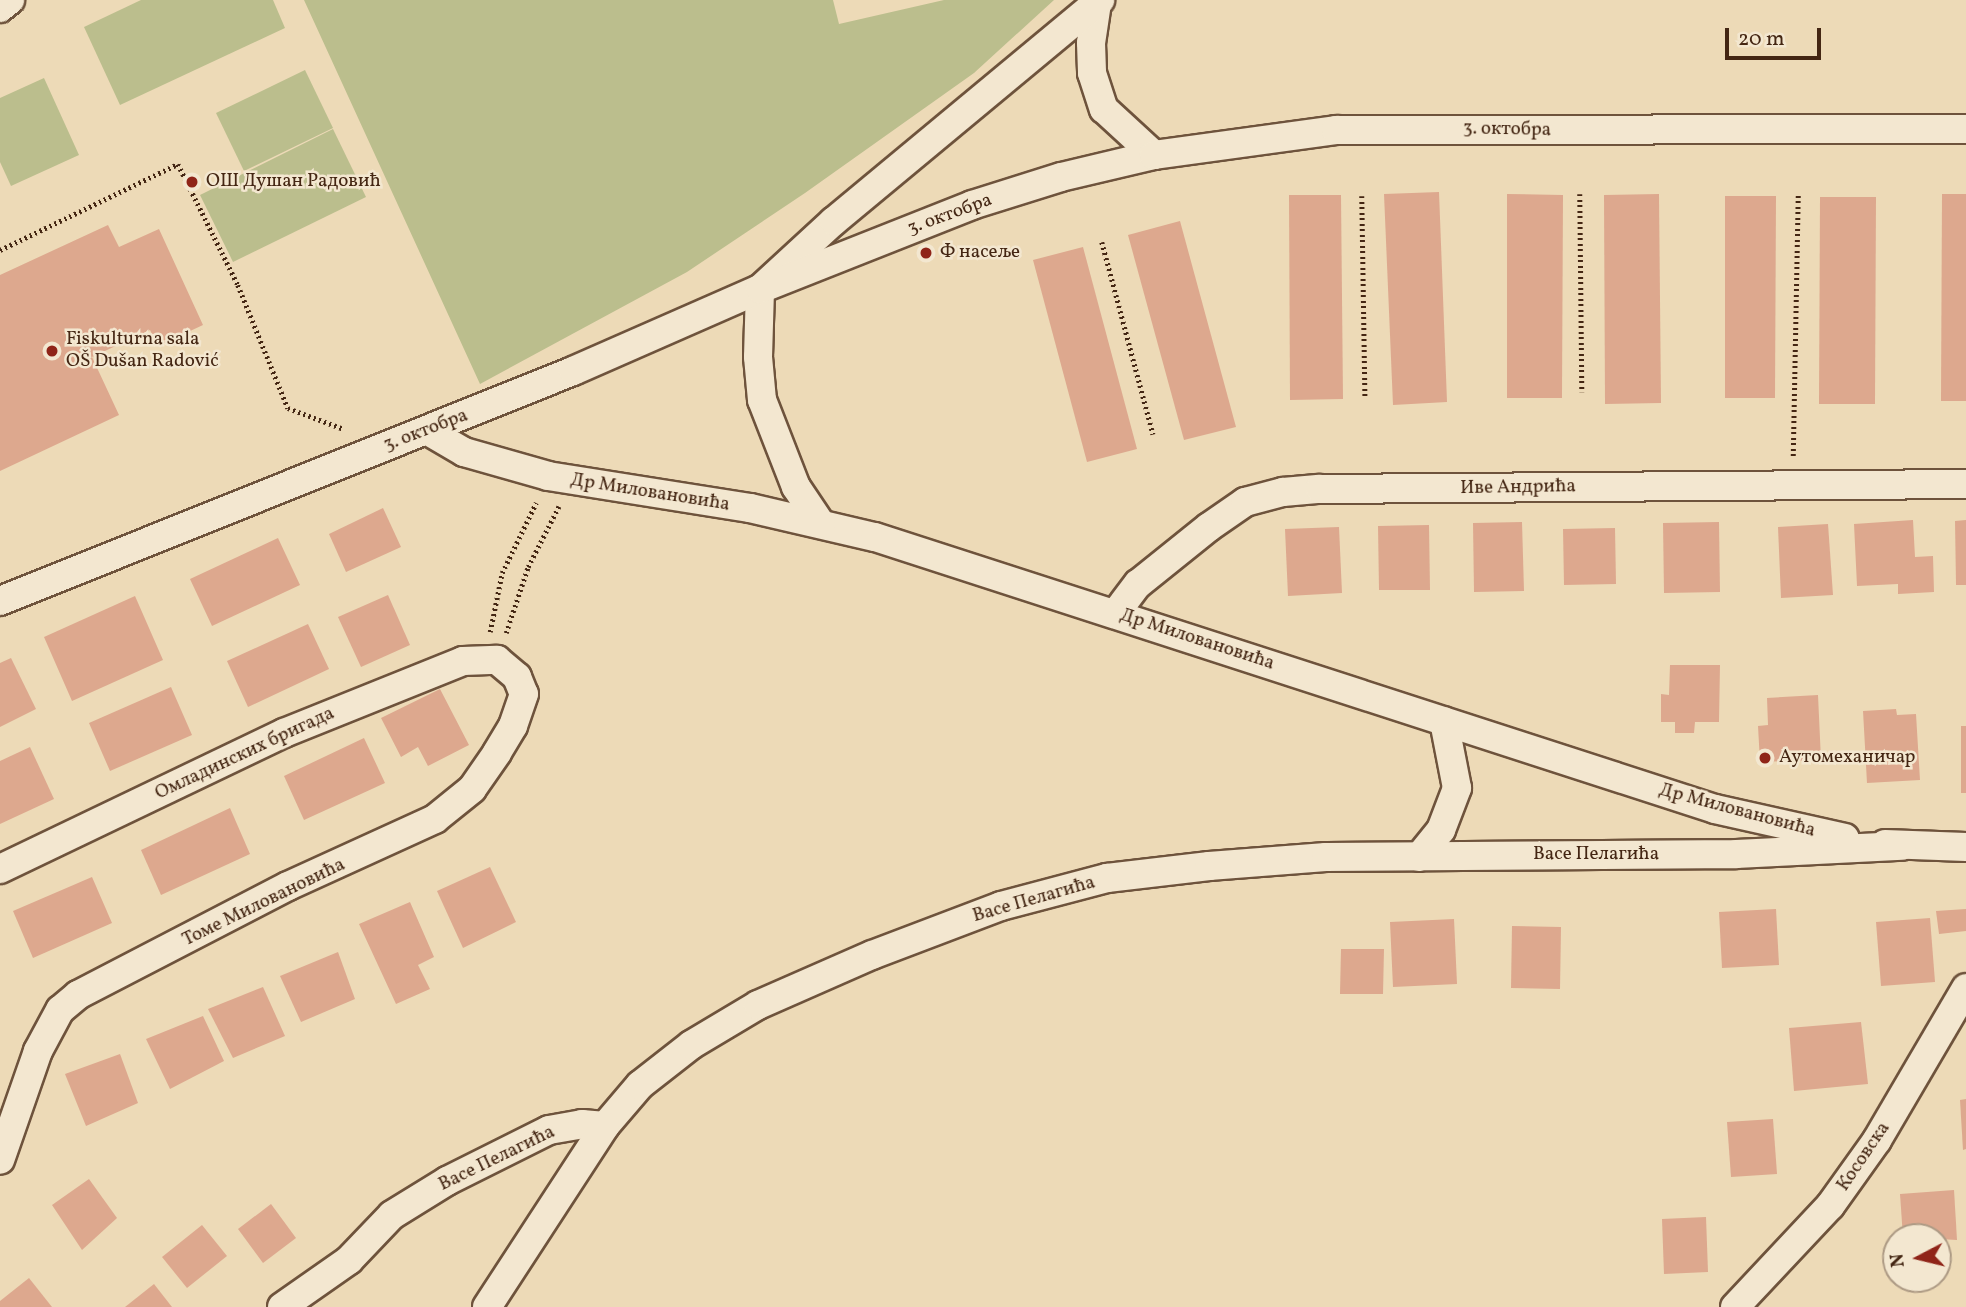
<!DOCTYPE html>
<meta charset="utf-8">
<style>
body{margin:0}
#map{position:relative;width:1966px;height:1307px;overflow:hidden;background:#eddab7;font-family:Vollkorn,serif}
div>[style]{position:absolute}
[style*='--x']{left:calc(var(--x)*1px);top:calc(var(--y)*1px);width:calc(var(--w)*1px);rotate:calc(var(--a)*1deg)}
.green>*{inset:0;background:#bbbe8d}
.building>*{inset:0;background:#dda88e}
.path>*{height:4.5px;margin-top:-2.25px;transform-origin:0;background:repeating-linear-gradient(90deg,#442613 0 2px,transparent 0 5.5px)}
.roads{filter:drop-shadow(2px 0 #6e533c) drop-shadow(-2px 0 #6e533c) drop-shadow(0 2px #6e533c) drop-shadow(0 -2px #6e533c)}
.minor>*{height:28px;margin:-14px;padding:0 14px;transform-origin:14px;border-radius:14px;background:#f3e7d0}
.dots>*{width:19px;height:19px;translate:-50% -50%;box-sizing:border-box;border:4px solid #f3e7d0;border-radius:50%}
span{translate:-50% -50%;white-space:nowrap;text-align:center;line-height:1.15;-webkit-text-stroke:5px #f3e7d0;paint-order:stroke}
.street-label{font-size:19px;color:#442613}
.poi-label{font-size:19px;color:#442613}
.left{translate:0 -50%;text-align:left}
.north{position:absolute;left:1882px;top:1223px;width:70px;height:70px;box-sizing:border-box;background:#f3e7d0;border:2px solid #ad9a84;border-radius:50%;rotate:263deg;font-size:19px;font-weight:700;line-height:28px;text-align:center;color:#442613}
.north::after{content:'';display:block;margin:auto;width:24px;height:32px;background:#8f2418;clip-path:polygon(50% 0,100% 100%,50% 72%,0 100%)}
.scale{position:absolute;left:1725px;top:28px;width:96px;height:32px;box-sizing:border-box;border:4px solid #442613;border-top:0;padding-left:9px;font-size:21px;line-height:24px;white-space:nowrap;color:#442613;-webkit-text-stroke:5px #f3e7d0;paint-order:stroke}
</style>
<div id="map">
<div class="green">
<i style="clip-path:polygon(141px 0,273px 0,285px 28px,120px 105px,84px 27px)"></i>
<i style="clip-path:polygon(304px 0,833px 0,839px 24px,944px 0,1054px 0,974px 73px,805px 193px,687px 272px,480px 384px)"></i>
<i style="clip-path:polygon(305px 70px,333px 128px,244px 171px,216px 113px)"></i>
<i style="clip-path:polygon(44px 78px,79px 155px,11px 186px,0 162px,0 98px)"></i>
<i style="clip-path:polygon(333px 129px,366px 197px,233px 262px,200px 195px)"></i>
</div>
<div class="building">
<i style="clip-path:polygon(1439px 192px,1447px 402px,1393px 405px,1384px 194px)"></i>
<i style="clip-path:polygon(1507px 194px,1563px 195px,1562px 398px,1507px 398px)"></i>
<i style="clip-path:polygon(1659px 194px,1661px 403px,1605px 404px,1604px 195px)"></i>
<i style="clip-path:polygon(1942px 194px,1966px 194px,1966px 401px,1941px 401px)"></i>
<i style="clip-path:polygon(1289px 195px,1341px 195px,1343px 399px,1290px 400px)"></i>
<i style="clip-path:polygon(1725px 196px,1776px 196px,1775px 398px,1725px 398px)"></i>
<i style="clip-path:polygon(1820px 197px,1876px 197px,1875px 404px,1819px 404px)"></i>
<i style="clip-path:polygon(1180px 221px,1236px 427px,1184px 440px,1128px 235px)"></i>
<i style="clip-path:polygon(108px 225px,119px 247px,159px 229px,203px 325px,158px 346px,150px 330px,92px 357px,119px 415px,0 471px,0 275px)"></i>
<i style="clip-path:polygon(1083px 247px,1137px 449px,1087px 462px,1033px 260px)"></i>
<i style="clip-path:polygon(383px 508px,401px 547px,346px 572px,329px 534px)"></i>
<i style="clip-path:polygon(1913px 520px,1915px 557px,1933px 556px,1934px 592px,1898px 594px,1898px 584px,1857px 586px,1854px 524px)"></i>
<i style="clip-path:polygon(1966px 520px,1966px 585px,1956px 585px,1955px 521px)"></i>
<i style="clip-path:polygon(1522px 522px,1524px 591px,1474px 592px,1473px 523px)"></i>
<i style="clip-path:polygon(1719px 522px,1720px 592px,1664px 593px,1663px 523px)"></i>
<i style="clip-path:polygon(1828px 524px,1833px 595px,1781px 598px,1778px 527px)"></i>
<i style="clip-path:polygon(1429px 525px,1430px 590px,1379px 590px,1378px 526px)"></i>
<i style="clip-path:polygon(1339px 527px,1342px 593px,1288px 596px,1285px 529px)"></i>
<i style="clip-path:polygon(1615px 528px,1616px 584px,1564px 585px,1563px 529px)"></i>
<i style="clip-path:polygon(278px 538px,300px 585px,212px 626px,190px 579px)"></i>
<i style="clip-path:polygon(388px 595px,410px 645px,361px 667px,338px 617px)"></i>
<i style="clip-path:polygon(135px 596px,163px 660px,72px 701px,44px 637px)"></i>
<i style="clip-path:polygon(308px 624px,329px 669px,248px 707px,227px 661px)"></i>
<i style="clip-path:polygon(11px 658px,36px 709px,0 727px,0 663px)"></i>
<i style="clip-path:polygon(1670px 665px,1720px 665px,1719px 722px,1695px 722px,1694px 733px,1675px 733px,1675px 722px,1661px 722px,1661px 694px,1669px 695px)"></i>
<i style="clip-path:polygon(171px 687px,192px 735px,110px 771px,89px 723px)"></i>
<i style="clip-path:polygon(440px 689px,469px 745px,428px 766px,418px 747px,401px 757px,381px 718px)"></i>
<i style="clip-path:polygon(1818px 695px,1821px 760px,1760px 762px,1758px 726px,1768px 725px,1767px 698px)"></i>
<i style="clip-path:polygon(1896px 709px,1897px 715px,1916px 714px,1920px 780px,1867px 783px,1863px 711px)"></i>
<i style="clip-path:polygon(1961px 726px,1966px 726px,1966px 793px,1961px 793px)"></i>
<i style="clip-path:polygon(364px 738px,385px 783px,304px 820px,284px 776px)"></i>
<i style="clip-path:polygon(30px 747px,54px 799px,0 824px,0 761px)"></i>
<i style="clip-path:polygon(230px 808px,250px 854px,161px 895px,141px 850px)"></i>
<i style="clip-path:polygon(490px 867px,516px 922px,463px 948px,437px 891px)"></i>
<i style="clip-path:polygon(92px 877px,112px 923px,33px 958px,13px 911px)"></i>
<i style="clip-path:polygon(410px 902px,434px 957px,418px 965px,430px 989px,396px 1004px,359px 924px)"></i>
<i style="clip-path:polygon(1776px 909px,1779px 965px,1722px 968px,1719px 912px)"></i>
<i style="clip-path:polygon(1966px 909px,1966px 931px,1939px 934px,1936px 911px)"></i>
<i style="clip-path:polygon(1930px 918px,1935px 982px,1881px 986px,1876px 922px)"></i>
<i style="clip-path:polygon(1454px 919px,1457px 984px,1393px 987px,1390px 922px)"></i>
<i style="clip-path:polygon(1512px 926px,1561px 927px,1560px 989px,1511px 988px)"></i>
<i style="clip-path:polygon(1341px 949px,1384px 949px,1383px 994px,1340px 994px)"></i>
<i style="clip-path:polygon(338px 952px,355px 999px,301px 1022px,280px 976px)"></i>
<i style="clip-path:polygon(263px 987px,285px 1036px,233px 1058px,208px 1009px)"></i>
<i style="clip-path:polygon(203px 1016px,224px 1061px,170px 1089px,146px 1039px)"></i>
<i style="clip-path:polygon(1861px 1022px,1868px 1084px,1794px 1091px,1789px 1028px)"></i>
<i style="clip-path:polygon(120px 1054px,138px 1103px,86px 1126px,65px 1074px)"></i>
<i style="clip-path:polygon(1966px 1099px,1966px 1149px,1963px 1150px,1960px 1100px)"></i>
<i style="clip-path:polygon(1773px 1119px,1777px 1174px,1731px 1177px,1727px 1122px)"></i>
<i style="clip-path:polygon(89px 1179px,117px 1218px,82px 1250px,52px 1205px)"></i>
<i style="clip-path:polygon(1954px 1190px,1957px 1240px,1903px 1237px,1900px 1194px)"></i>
<i style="clip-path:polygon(271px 1204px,296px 1238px,263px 1263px,238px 1229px)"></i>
<i style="clip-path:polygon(1706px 1217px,1708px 1272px,1664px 1274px,1662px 1219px)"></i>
<i style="clip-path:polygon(202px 1225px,227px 1256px,187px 1288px,162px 1257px)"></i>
<i style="clip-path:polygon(29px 1278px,52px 1307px,0 1307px,0 1301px)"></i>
<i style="clip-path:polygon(154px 1284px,172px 1307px,125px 1307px)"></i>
</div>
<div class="path">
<i style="--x:1580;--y:194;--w:198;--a:89.4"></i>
<i style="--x:1362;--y:196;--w:201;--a:89.1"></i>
<i style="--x:1102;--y:242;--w:199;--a:75.1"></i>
<i style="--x:0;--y:250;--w:198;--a:-25.8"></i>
<i style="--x:178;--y:164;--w:135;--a:63.6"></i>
<i style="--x:238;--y:285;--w:133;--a:67.9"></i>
<i style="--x:288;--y:408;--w:60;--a:20.6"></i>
<i style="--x:1793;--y:456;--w:261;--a:-88.9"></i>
<i style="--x:490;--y:632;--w:60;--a:-78.5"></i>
<i style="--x:502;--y:573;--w:78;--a:-64.1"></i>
<i style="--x:506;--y:633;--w:70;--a:-71.6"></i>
<i style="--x:528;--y:567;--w:68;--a:-63.1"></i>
</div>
<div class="roads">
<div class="minor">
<i style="--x:1097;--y:3;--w:40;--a:98.5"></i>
<i style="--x:1091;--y:43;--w:30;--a:88"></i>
<i style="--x:1092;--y:73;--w:38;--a:72"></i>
<i style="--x:1104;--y:109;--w:68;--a:42.6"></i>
<i style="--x:0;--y:8;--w:13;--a:-39"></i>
<i style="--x:428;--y:431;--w:42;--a:30.3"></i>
<i style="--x:464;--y:452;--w:87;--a:15.9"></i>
<i style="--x:548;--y:476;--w:205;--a:9"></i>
<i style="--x:750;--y:508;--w:128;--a:13.1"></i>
<i style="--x:875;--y:537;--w:883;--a:17.94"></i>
<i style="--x:1715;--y:809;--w:133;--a:12.6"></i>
<i style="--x:821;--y:524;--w:45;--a:-124"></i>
<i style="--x:796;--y:487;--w:93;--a:-111.3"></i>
<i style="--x:762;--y:400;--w:43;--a:-95.3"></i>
<i style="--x:758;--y:357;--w:68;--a:-88.3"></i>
<i style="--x:760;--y:289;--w:100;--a:-42.6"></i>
<i style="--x:834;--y:221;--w:346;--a:-39.7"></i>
<i style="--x:0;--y:601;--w:617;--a:-21.87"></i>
<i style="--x:573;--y:371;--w:204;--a:-23.7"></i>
<i style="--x:760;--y:289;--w:228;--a:-21.6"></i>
<i style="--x:972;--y:205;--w:93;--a:-17.5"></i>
<i style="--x:1061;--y:177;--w:96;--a:-13.3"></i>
<i style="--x:1154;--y:155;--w:184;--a:-7.8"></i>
<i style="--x:1336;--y:130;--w:630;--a:-0.09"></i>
<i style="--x:1115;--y:614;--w:38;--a:-53"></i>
<i style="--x:1138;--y:584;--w:91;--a:-38.8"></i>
<i style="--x:1209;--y:527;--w:44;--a:-34.8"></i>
<i style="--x:1245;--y:502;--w:39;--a:-15"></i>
<i style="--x:1283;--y:492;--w:37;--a:-5"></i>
<i style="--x:1320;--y:489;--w:646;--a:-0.44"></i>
<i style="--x:1885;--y:844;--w:81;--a:2.1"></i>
<i style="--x:1419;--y:857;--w:35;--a:-51"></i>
<i style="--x:1441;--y:830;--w:45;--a:-69.1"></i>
<i style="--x:1457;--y:788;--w:68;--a:-101"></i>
<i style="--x:0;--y:869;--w:315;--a:-25.6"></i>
<i style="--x:284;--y:733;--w:193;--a:-21.9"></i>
<i style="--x:463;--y:661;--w:34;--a:-2"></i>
<i style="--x:497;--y:660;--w:26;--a:40"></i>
<i style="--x:517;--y:677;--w:18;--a:68"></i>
<i style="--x:524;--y:694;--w:34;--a:109"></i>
<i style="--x:513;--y:726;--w:31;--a:121"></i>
<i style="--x:497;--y:753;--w:44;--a:124.8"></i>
<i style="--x:472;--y:789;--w:48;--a:141"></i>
<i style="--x:435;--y:819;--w:162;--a:155.5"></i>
<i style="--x:288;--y:886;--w:237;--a:152.6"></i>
<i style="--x:78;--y:995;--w:23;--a:140"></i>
<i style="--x:60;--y:1010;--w:47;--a:118.2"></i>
<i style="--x:38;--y:1051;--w:115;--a:109.2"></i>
<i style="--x:282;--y:1307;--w:82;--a:-35"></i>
<i style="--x:349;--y:1260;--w:62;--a:-46.3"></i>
<i style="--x:392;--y:1215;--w:65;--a:-31.7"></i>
<i style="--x:447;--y:1181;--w:114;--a:-26.6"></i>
<i style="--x:549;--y:1130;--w:34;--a:-10"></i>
<i style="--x:582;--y:1124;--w:23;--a:5"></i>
<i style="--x:605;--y:1126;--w:54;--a:-49.5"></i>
<i style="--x:640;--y:1085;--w:65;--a:-38.1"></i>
<i style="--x:691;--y:1045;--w:78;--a:-30.8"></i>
<i style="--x:758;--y:1005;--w:124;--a:-23.7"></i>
<i style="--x:872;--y:955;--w:138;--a:-20.8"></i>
<i style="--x:1001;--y:906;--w:110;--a:-14.8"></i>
<i style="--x:1107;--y:878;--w:103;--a:-6.7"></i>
<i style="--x:1209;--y:866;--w:117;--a:-4.4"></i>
<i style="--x:1326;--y:857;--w:410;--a:-0.4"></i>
<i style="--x:1736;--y:854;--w:166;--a:-2.8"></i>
<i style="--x:487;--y:1307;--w:216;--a:-56.9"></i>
<i style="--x:1735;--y:1307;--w:139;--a:-46.8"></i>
<i style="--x:1830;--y:1206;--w:81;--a:-54.5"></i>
<i style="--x:1877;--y:1140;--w:176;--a:-59.6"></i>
</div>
</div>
<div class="dots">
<i style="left:192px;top:182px;background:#8f2418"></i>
<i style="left:926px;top:253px;background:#8f2418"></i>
<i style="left:52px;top:351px;background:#8f2418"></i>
<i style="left:1765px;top:758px;background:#8f2418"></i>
</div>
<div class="street-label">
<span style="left:1507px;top:130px;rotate:1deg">3. октобра</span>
<span style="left:950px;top:215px;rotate:-20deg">3. октобра</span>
<span style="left:426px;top:431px;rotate:-21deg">3. октобра</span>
<span style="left:1518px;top:488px;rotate:-1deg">Иве Андрића</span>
<span style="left:650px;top:493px;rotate:9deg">Др Миловановића</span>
<span style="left:1197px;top:640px;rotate:18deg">Др Миловановића</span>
<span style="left:245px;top:754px;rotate:-25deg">Омладинских бригада</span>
<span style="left:1737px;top:811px;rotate:15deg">Др Миловановића</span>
<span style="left:1596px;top:855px">Васе Пелагића</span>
<span style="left:1034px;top:900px;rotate:-16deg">Васе Пелагића</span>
<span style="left:264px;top:903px;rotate:-26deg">Томе Миловановића</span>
<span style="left:1864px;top:1157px;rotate:-56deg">Косовска</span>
<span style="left:497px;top:1159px;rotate:-26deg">Васе Пелагића</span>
</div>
<div class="poi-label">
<span class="left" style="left:206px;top:182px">ОШ Душан Радовић</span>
<span class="left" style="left:940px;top:253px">Ф насеље</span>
<span class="left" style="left:66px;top:351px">Fiskulturna sala<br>OŠ Dušan Radović</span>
<span class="left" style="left:1779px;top:758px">Аутомеханичар</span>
</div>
<div class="north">N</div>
<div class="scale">20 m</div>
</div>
